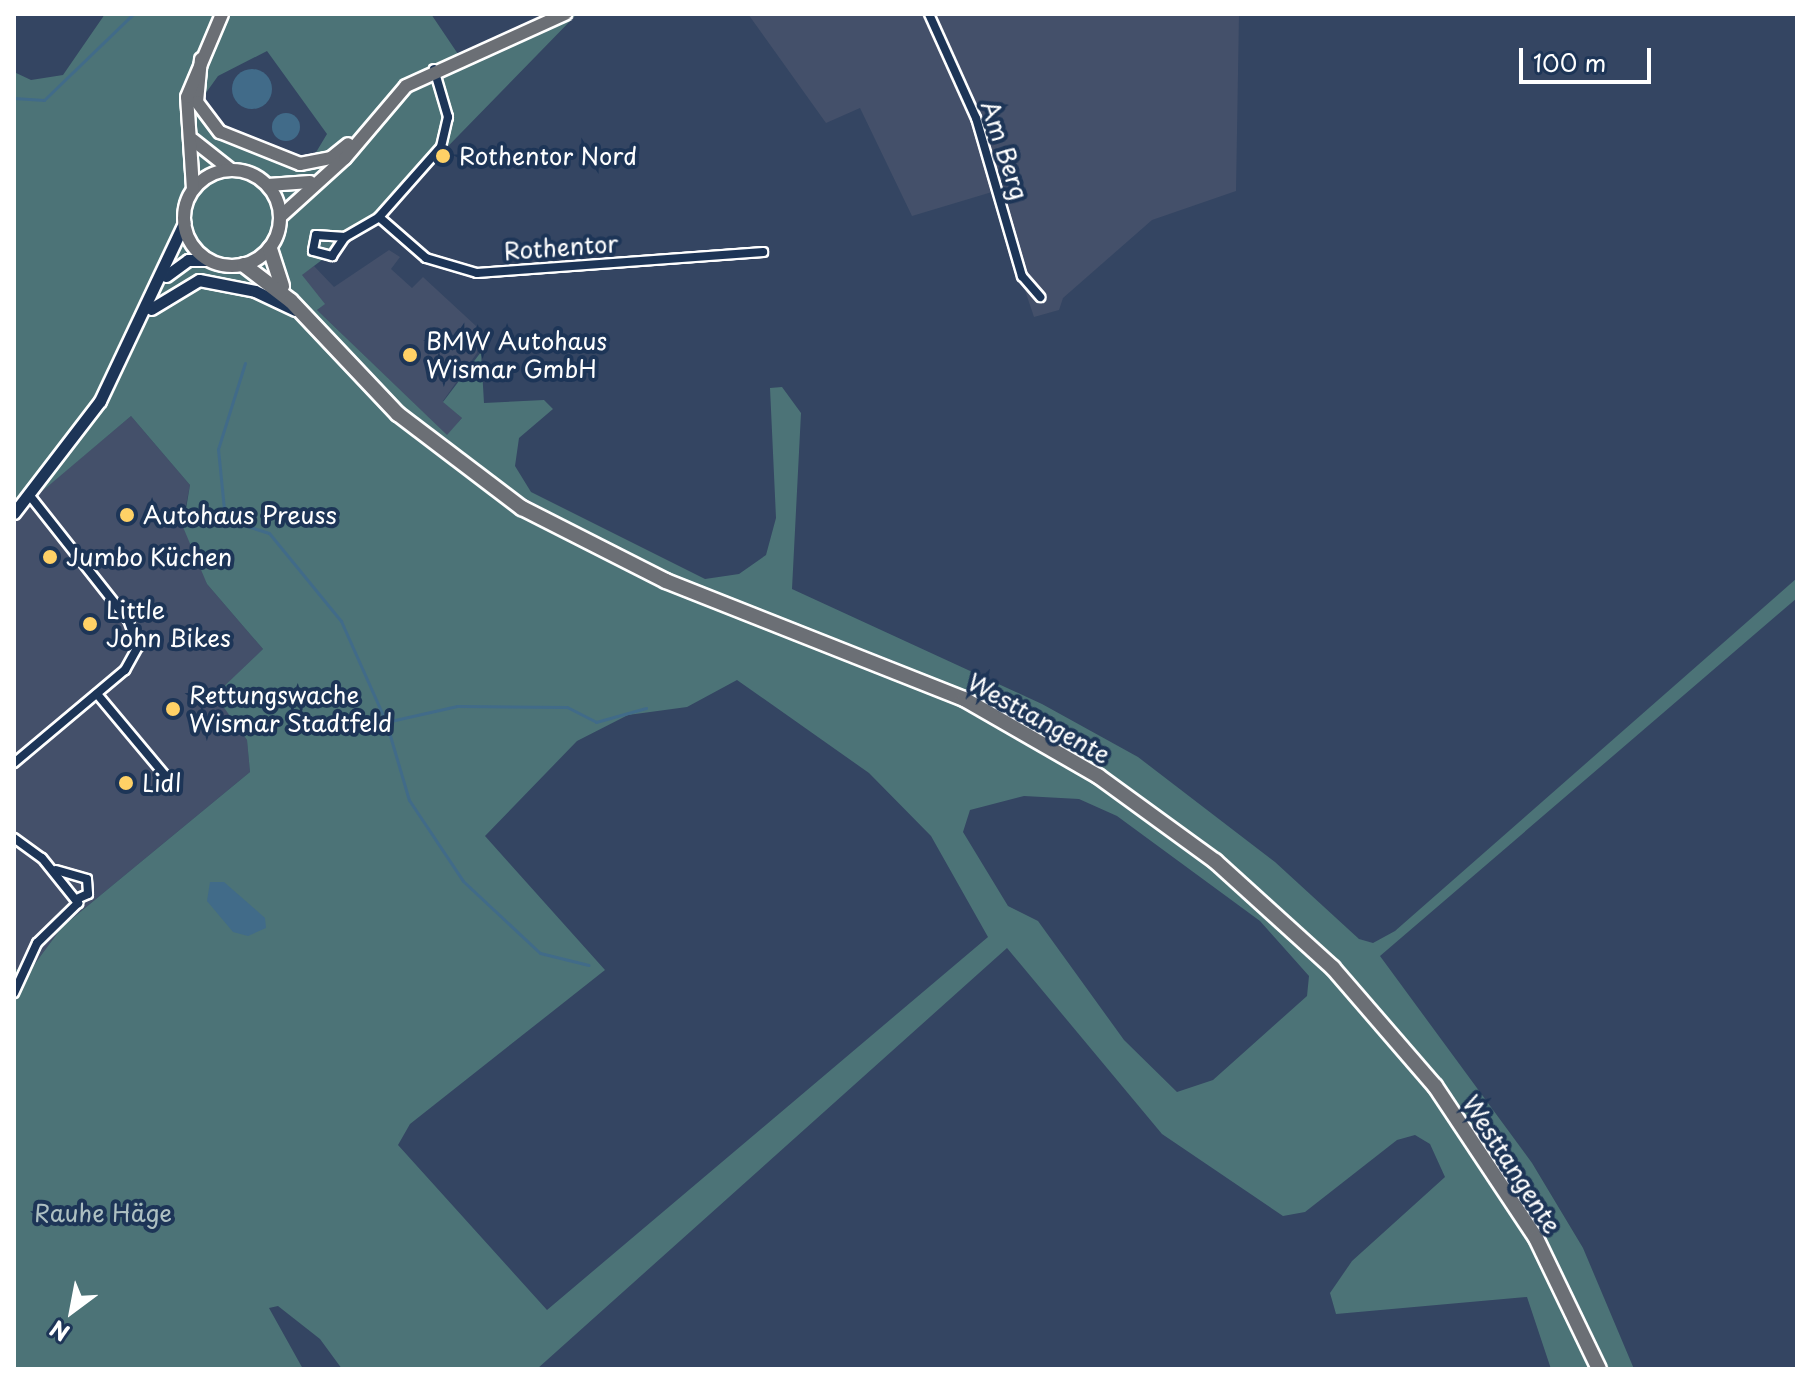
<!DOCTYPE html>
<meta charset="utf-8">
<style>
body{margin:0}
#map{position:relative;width:1811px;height:1383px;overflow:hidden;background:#344562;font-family:"Playpen Sans",sans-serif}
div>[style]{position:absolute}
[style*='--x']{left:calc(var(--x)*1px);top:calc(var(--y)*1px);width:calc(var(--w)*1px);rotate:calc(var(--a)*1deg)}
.built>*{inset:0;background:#44506a}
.green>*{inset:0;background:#4c7377}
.water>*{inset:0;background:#416b89}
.round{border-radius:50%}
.stream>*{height:3px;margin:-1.5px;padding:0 1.5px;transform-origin:1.5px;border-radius:1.5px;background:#416b89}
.roads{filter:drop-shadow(2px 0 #fff) drop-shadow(-2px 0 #fff) drop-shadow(0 2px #fff) drop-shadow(0 -2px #fff)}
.minor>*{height:8px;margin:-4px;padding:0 4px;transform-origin:4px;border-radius:4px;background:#1d3557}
.secondary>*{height:11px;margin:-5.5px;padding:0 5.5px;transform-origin:5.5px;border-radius:5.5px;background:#1d3557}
.primary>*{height:12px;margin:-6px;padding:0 6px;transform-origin:6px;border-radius:6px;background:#6b6f75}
.primary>.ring{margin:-6px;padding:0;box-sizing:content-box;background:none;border:12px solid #6b6f75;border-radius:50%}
.trunk>*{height:14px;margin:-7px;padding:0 7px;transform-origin:7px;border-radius:7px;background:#6b6f75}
.dots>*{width:22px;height:22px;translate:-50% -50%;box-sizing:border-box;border:4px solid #1d3557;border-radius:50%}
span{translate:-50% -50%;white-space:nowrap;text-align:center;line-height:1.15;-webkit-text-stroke:8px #1d3557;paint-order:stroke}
.street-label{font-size:24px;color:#fff}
.poi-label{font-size:24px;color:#fff}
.left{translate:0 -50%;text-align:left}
.park-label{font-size:24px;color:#aec0c2}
.frame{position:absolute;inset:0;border:16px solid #fff;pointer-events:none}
.north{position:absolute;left:32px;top:1271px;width:80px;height:80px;-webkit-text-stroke:6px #1d3557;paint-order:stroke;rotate:212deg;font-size:22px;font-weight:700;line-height:32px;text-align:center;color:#fff}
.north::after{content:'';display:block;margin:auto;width:28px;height:36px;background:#fff;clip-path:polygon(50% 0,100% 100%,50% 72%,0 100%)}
.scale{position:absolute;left:1519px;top:48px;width:132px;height:36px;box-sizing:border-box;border:4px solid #fff;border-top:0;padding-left:10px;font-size:24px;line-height:28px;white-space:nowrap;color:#fff;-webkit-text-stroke:6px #1d3557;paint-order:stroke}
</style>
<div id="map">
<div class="built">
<i style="clip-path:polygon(748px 14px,1239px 14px,1236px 191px,1152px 220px,1063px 298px,1059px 310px,1034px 317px,992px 192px,912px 216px,860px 108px,826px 123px)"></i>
<i style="clip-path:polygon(389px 250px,400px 257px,391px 269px,412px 288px,423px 277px,476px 326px,477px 353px,443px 401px,462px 418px,447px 436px,317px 310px,324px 304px,301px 275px,314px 266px,334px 287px)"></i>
<i style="clip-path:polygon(131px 416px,190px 485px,186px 505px,207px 584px,263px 649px,216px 695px,247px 740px,250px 772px,62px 927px,28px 973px,14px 968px,14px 514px)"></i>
</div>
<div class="green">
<i style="clip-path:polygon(evenodd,105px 14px,431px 14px,460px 57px,577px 14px,379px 217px,302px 275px,325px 304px,317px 310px,447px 435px,462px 418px,443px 402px,481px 352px,484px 403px,544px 400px,553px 409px,519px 438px,515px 466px,531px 492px,705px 579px,739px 574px,766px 555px,776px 518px,770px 388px,782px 387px,801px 413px,792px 589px,1042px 704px,1138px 757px,1275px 862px,1359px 939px,1373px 943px,1395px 931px,1797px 578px,1797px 598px,1380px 956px,1532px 1163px,1583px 1248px,1634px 1369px,1606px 1369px,1533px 1220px,1438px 1079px,1342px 968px,1214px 851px,1136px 793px,999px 711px,894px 661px,657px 570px,499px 484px,568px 535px,964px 699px,1157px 815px,1333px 968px,1489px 1161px,1599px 1369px,1551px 1369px,1527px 1297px,1336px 1314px,1330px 1293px,1352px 1261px,1445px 1177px,1430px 1144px,1415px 1135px,1397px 1140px,1305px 1212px,1283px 1216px,1162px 1134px,1007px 948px,537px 1369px,342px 1369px,320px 1339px,278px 1306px,269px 1308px,303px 1369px,14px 1369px,14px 968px,28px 973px,62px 927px,250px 772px,247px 740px,215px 695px,263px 649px,207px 584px,183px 527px,190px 485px,131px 416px,14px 515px,14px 72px,31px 80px,63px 75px,105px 14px,267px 51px,327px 134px,309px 164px,206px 120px,198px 104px,218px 76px,267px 51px,105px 14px,737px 680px,869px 773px,931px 836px,988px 937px,547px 1310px,398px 1145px,410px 1124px,605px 970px,485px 836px,577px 741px,628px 715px,687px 707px,737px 680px,105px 14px,1024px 796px,1079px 799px,1117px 816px,1260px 921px,1309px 976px,1307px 996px,1213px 1080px,1177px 1092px,1124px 1040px,1038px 921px,1008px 906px,963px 832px,970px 810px,1024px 796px)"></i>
</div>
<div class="water">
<i class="round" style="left:232px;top:69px;width:40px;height:40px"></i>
<i class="round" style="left:272px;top:113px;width:28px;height:28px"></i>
<i style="clip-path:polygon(210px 882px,224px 882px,265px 918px,266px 928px,248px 936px,233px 932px,207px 901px)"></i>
</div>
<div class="stream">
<i style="--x:14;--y:98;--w:30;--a:4"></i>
<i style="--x:44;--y:100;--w:124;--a:-44"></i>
<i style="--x:245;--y:363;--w:90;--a:107.4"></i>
<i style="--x:218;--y:449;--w:70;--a:84.3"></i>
<i style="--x:225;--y:519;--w:46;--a:17.7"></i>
<i style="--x:269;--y:533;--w:114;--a:50.7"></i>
<i style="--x:341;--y:621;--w:111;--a:66"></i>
<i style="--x:386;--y:722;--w:81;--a:73.6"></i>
<i style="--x:409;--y:800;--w:97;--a:56.3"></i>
<i style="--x:463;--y:881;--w:105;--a:43.1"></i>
<i style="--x:540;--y:953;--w:50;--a:13.8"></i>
<i style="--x:386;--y:722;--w:73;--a:-12.7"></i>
<i style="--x:457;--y:706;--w:110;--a:0.5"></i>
<i style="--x:567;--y:707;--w:33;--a:27"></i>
<i style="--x:596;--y:722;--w:52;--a:-15.6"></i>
</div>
<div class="roads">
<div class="minor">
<i style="--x:929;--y:14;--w:114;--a:65.7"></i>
<i style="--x:976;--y:118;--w:165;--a:73.8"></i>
<i style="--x:1022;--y:276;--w:28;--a:49"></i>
<i style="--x:379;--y:217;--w:62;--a:41.1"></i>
<i style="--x:426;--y:258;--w:53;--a:16.4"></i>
<i style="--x:477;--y:273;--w:287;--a:-4.2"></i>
<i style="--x:345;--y:237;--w:29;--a:-176"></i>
<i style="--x:316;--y:235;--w:16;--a:101"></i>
<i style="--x:313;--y:251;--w:20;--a:15"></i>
<i style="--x:332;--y:256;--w:23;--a:-56"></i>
<i style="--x:345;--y:237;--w:39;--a:-30"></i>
<i style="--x:379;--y:217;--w:94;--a:-48.5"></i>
<i style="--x:441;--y:147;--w:31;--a:-77"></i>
<i style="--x:448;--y:117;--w:50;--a:-106.3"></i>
<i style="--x:97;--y:694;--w:119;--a:50.1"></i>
<i style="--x:14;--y:763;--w:145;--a:-40"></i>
<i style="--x:125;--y:670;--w:26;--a:-61"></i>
<i style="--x:138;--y:647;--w:29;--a:-110"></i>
<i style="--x:128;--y:620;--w:158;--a:-128.3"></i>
<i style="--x:14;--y:838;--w:34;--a:36"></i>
<i style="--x:42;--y:858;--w:58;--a:51.3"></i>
<i style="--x:78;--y:903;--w:57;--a:135.7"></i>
<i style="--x:37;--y:943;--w:55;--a:114.7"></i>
<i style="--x:56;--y:870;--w:32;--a:16"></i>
<i style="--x:87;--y:879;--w:15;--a:86"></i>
<i style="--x:88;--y:894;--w:12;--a:156"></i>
</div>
<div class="secondary">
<i style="--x:166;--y:276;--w:27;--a:-36"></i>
<i style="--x:188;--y:260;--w:20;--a:0"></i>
<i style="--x:151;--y:309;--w:56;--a:-31.1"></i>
<i style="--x:199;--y:280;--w:57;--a:11.1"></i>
<i style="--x:255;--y:291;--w:44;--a:25.4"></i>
<i style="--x:14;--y:513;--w:141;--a:-52.5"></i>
<i style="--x:100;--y:401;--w:197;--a:-64.7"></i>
</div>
<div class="primary">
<i style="--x:201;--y:59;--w:43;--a:95.3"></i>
<i style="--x:197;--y:102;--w:38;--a:53"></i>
<i style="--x:220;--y:132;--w:86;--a:21.8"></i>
<i style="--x:300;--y:164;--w:32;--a:-11"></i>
<i style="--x:331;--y:158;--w:22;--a:-39"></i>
<i style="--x:193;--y:140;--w:48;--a:38.3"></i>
<i class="ring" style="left:184px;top:170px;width:84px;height:84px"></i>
<i style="--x:268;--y:185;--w:42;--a:-4.1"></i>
<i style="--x:193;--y:189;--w:92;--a:-93.7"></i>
<i style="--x:187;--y:97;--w:90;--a:-67.1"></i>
<i style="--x:281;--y:216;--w:86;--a:-42.2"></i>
<i style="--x:345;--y:158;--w:94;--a:-49.7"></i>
<i style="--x:406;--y:86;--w:175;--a:-24.4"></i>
</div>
<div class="trunk">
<i style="--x:270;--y:249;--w:39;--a:72"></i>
<i style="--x:244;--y:265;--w:59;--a:37.5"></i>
<i style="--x:291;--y:301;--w:156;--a:46.6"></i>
<i style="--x:398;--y:414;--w:156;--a:37.2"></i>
<i style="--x:522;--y:508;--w:161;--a:26.9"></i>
<i style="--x:666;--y:581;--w:321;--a:21.6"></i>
<i style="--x:964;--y:699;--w:155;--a:29.9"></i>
<i style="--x:1098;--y:776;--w:145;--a:36"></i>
<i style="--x:1215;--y:861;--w:159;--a:42.2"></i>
<i style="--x:1333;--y:968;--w:156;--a:49.2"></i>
<i style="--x:1435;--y:1086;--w:182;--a:56.4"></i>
<i style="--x:1536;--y:1238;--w:145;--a:64.3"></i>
</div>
</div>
<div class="dots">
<i style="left:443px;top:156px;background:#ffd166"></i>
<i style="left:410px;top:355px;background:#ffd166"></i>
<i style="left:127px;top:515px;background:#ffd166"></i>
<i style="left:50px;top:557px;background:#ffd166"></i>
<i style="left:90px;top:624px;background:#ffd166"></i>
<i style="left:173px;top:709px;background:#ffd166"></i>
<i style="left:126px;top:783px;background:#ffd166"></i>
</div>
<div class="street-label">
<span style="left:1005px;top:150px;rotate:72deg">Am Berg</span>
<span style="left:561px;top:247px;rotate:-4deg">Rothentor</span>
<span style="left:1039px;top:718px;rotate:29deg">Westtangente</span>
<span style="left:1512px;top:1164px;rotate:57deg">Westtangente</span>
</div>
<div class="poi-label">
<span class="left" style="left:459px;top:156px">Rothentor Nord</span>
<span class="left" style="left:426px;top:355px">BMW Autohaus<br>Wismar GmbH</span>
<span class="left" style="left:143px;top:515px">Autohaus Preuss</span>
<span class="left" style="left:66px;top:557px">Jumbo Küchen</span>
<span class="left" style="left:106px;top:624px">Little<br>John Bikes</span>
<span class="left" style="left:189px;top:709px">Rettungswache<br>Wismar Stadtfeld</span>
<span class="left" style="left:142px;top:783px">Lidl</span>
</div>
<div class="park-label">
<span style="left:103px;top:1213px">Rauhe Häge</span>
</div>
<div class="frame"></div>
<div class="north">N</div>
<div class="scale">100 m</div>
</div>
